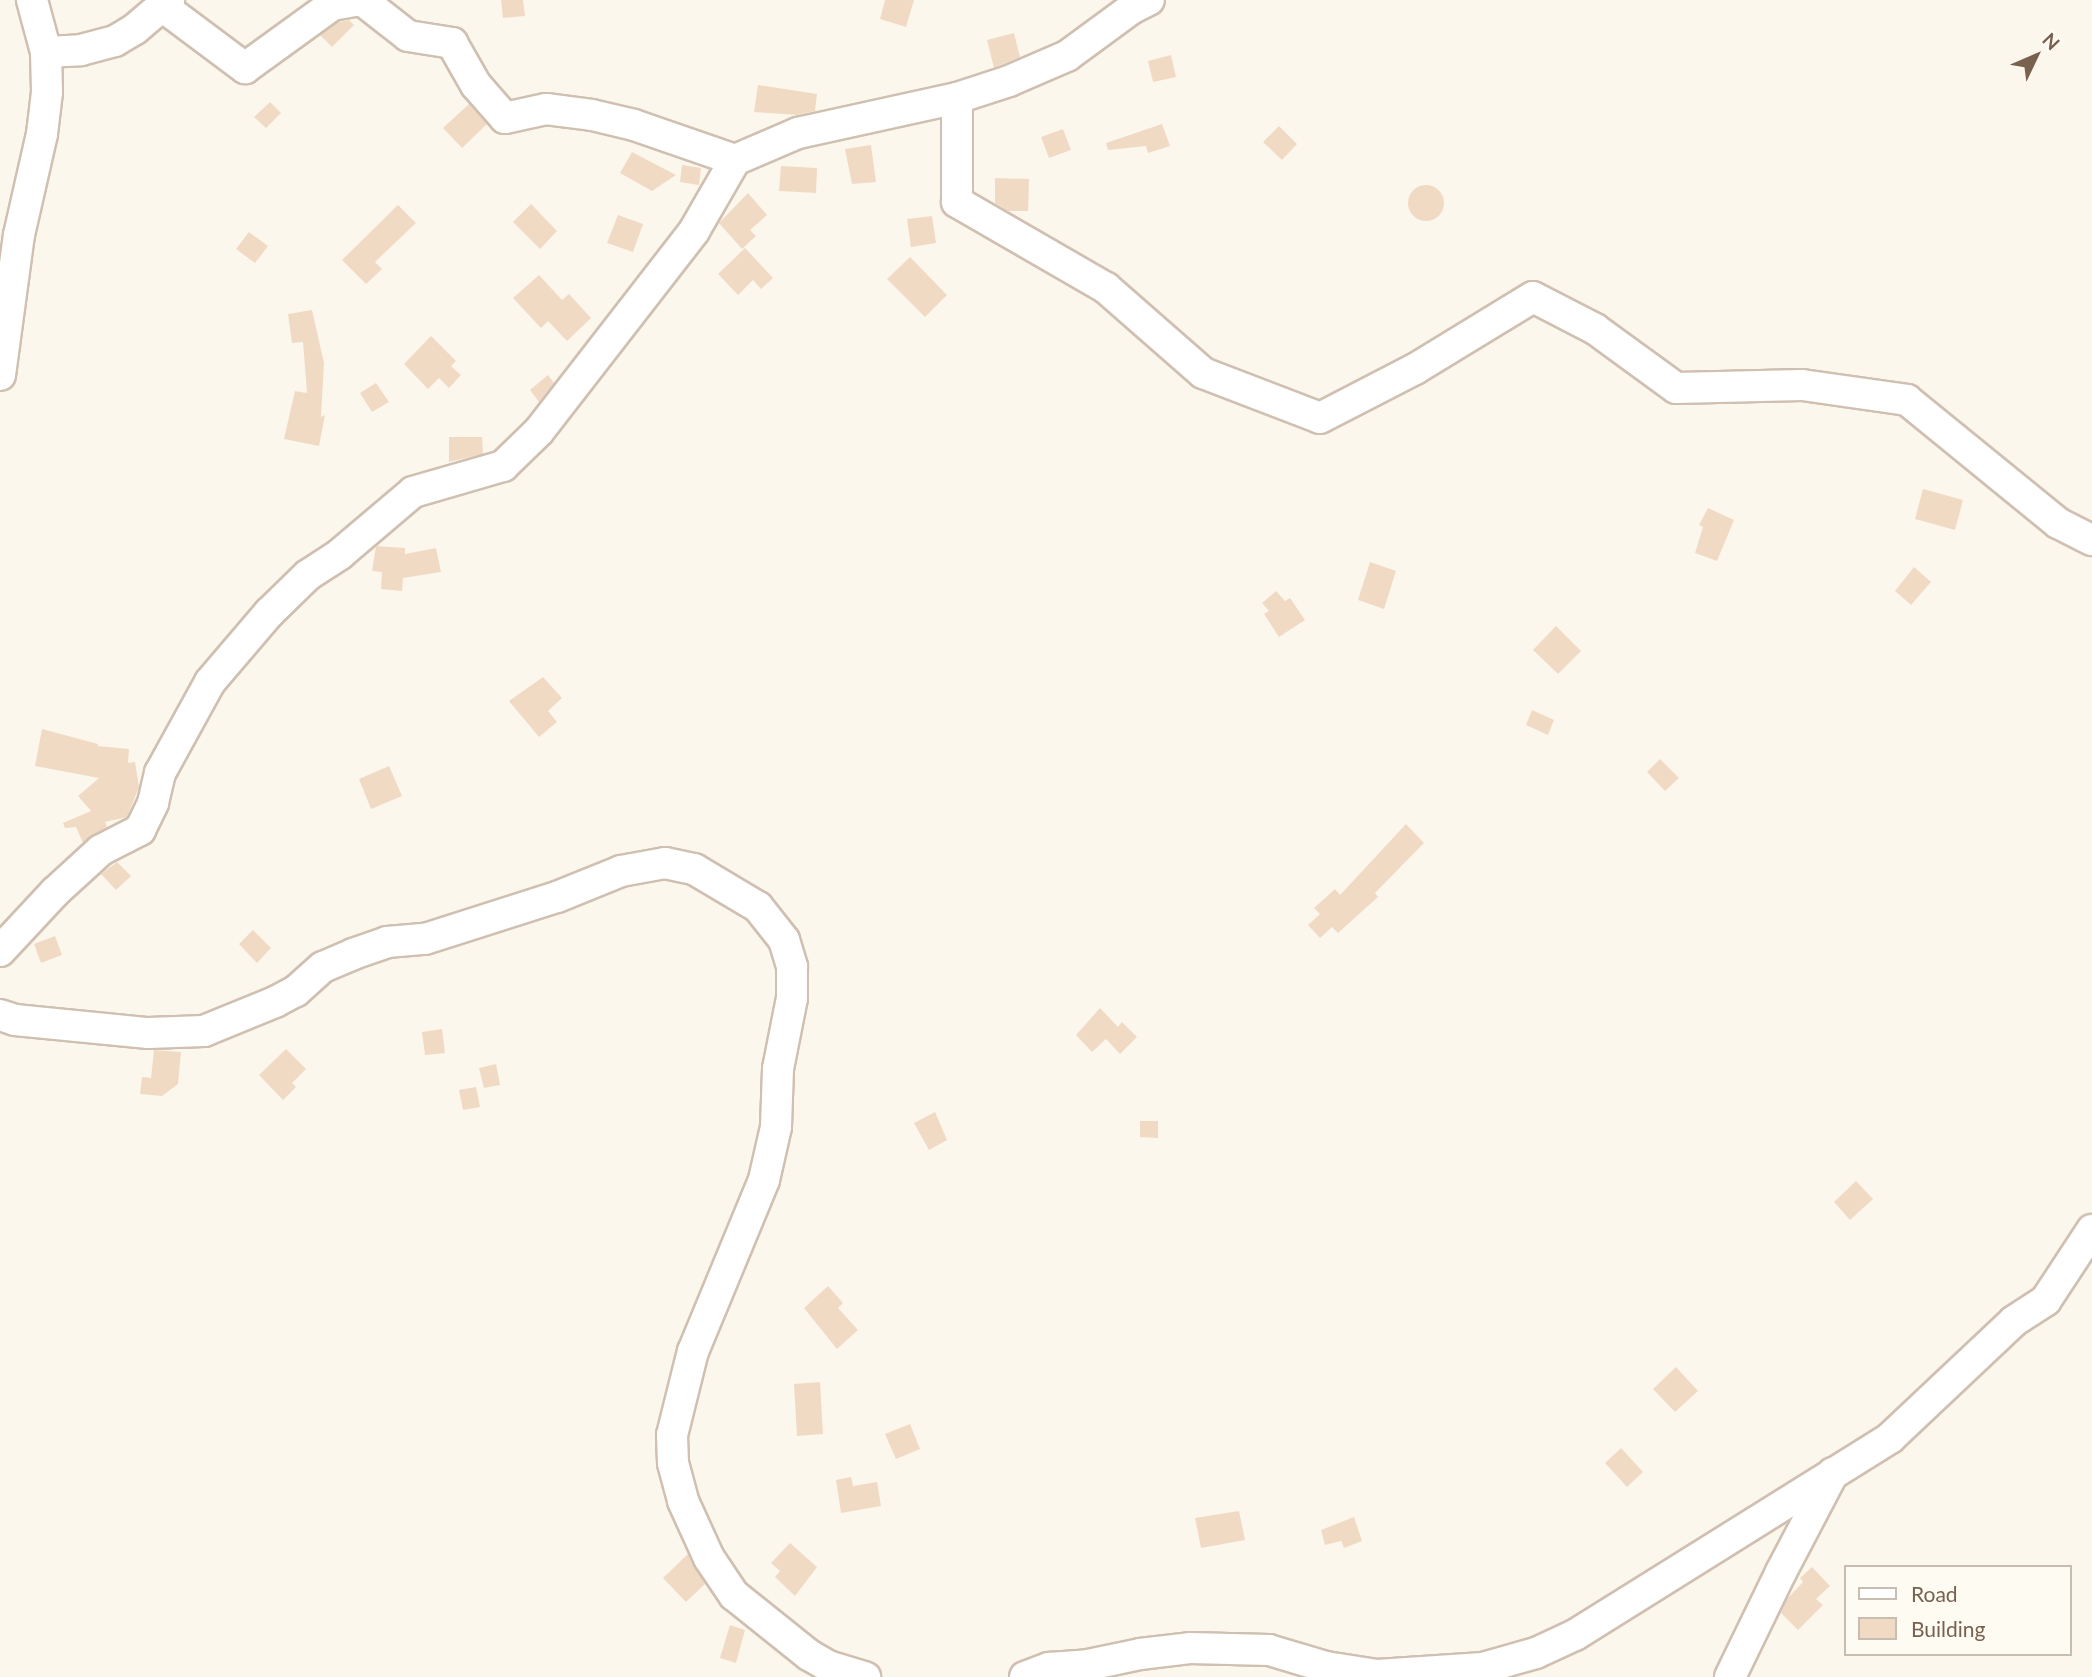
<!DOCTYPE html>
<style>
body{margin:0}
#map{position:relative;width:2092px;height:1677px;overflow:hidden;background:#fcf7ec;font-family:Lato,sans-serif}
div>[style]{position:absolute}
[style*='--x']{left:calc(var(--x)*1px);top:calc(var(--y)*1px);width:calc(var(--w)*1px);rotate:calc(var(--a)*1deg)}
.building>*{inset:0;background:#f1dac4}
.round{border-radius:50%}
.roads{filter:drop-shadow(2px 0 #cfc0b1) drop-shadow(-2px 0 #cfc0b1) drop-shadow(0 2px #cfc0b1) drop-shadow(0 -2px #cfc0b1)}
.minor>*{height:30px;margin:-15px;padding:0 15px;transform-origin:15px;border-radius:15px;background:#fff}
span{translate:-50% -50%;white-space:nowrap;text-align:center;line-height:1.15;-webkit-text-stroke:7px #fefbf3;paint-order:stroke}
.legend{position:absolute;left:1844px;top:1565px;width:228px;height:91px;box-sizing:border-box;background:#fefbf3;border:2px solid #c8bdb1;margin:0;padding:9px 12px;list-style:none;font-size:21px;color:#78614f}
.legend li{display:flex;align-items:center;gap:14px;height:35px}
.legend b{width:35px;border:2px solid #c8bdb1}
.north{position:absolute;left:2001px;top:21px;width:70px;height:70px;-webkit-text-stroke:5px #fefbf3;paint-order:stroke;rotate:46deg;font-size:19px;font-weight:700;line-height:28px;text-align:center;color:#78614f}
.north::after{content:'';display:block;margin:auto;width:24px;height:32px;background:#78614f;clip-path:polygon(50% 0,100% 100%,50% 72%,0 100%)}
</style>
<div id="map">
<div class="building">
<i style="clip-path:polygon(501px 0,523px 0,525px 16px,503px 18px)"></i>
<i style="clip-path:polygon(885px 0,914px 0,906px 27px,880px 19px)"></i>
<i style="clip-path:polygon(349px 20px,354px 25px,332px 47px,320px 35px,339px 22px)"></i>
<i style="clip-path:polygon(1014px 33px,1020px 57px,994px 68px,987px 40px)"></i>
<i style="clip-path:polygon(1171px 55px,1176px 77px,1153px 82px,1148px 61px)"></i>
<i style="clip-path:polygon(758px 85px,817px 94px,815px 111px,797px 115px,754px 112px)"></i>
<i style="clip-path:polygon(270px 102px,281px 113px,266px 128px,254px 117px)"></i>
<i style="clip-path:polygon(469px 104px,487px 124px,462px 148px,443px 128px)"></i>
<i style="clip-path:polygon(1162px 124px,1170px 146px,1148px 153px,1146px 146px,1108px 150px,1106px 143px)"></i>
<i style="clip-path:polygon(1279px 126px,1297px 144px,1282px 160px,1263px 142px)"></i>
<i style="clip-path:polygon(1063px 129px,1071px 150px,1049px 158px,1041px 137px)"></i>
<i style="clip-path:polygon(871px 145px,876px 182px,852px 184px,845px 149px)"></i>
<i style="clip-path:polygon(632px 152px,676px 175px,652px 191px,620px 173px)"></i>
<i style="clip-path:polygon(682px 165px,701px 168px,699px 185px,680px 182px)"></i>
<i style="clip-path:polygon(781px 166px,817px 168px,816px 193px,779px 191px)"></i>
<i style="clip-path:polygon(995px 178px,1029px 179px,1028px 211px,1008px 211px,995px 203px)"></i>
<i class="round" style="left:1408px;top:185px;width:36px;height:36px"></i>
<i style="clip-path:polygon(748px 193px,767px 215px,750px 230px,756px 236px,742px 249px,719px 223px)"></i>
<i style="clip-path:polygon(531px 204px,557px 231px,540px 249px,513px 222px)"></i>
<i style="clip-path:polygon(398px 205px,416px 223px,375px 262px,382px 269px,366px 284px,342px 260px)"></i>
<i style="clip-path:polygon(618px 215px,643px 224px,633px 252px,607px 243px)"></i>
<i style="clip-path:polygon(932px 216px,936px 243px,911px 247px,907px 219px)"></i>
<i style="clip-path:polygon(249px 232px,268px 246px,255px 263px,236px 249px)"></i>
<i style="clip-path:polygon(745px 248px,773px 278px,761px 289px,753px 280px,738px 295px,718px 274px)"></i>
<i style="clip-path:polygon(910px 257px,947px 295px,925px 317px,887px 279px)"></i>
<i style="clip-path:polygon(539px 275px,562px 300px,569px 294px,591px 318px,567px 341px,548px 321px,541px 328px,513px 298px)"></i>
<i style="clip-path:polygon(312px 310px,324px 363px,321px 417px,325px 415px,319px 446px,284px 439px,295px 391px,307px 393px,303px 342px,292px 343px,288px 314px)"></i>
<i style="clip-path:polygon(431px 336px,456px 361px,451px 366px,461px 375px,449px 388px,439px 378px,428px 389px,404px 364px)"></i>
<i style="clip-path:polygon(548px 375px,554px 383px,539px 402px,530px 390px)"></i>
<i style="clip-path:polygon(376px 383px,389px 402px,372px 412px,360px 393px)"></i>
<i style="clip-path:polygon(449px 437px,482px 437px,483px 454px,449px 462px)"></i>
<i style="clip-path:polygon(1923px 489px,1963px 500px,1955px 530px,1915px 519px)"></i>
<i style="clip-path:polygon(1708px 508px,1734px 520px,1717px 561px,1695px 553px,1703px 527px,1699px 525px)"></i>
<i style="clip-path:polygon(376px 546px,405px 548px,405px 554px,436px 548px,441px 572px,403px 578px,402px 591px,381px 589px,382px 572px,372px 571px)"></i>
<i style="clip-path:polygon(1370px 562px,1396px 571px,1384px 609px,1358px 600px)"></i>
<i style="clip-path:polygon(1914px 567px,1931px 582px,1911px 605px,1895px 591px)"></i>
<i style="clip-path:polygon(1276px 591px,1285px 601px,1290px 598px,1305px 620px,1279px 637px,1264px 614px,1269px 611px,1262px 603px)"></i>
<i style="clip-path:polygon(1556px 626px,1581px 651px,1558px 674px,1533px 650px)"></i>
<i style="clip-path:polygon(543px 677px,562px 698px,548px 711px,557px 722px,539px 737px,509px 701px)"></i>
<i style="clip-path:polygon(1532px 710px,1554px 720px,1548px 735px,1526px 725px)"></i>
<i style="clip-path:polygon(42px 729px,98px 744px,98px 746px,129px 749px,128px 763px,135px 762px,139px 787px,127px 817px,105px 822px,107px 827px,83px 843px,76px 827px,65px 828px,63px 823px,91px 811px,78px 796px,99px 778px,35px 766px)"></i>
<i style="clip-path:polygon(1660px 759px,1679px 778px,1665px 791px,1647px 772px)"></i>
<i style="clip-path:polygon(389px 766px,402px 796px,371px 809px,359px 779px)"></i>
<i style="clip-path:polygon(1406px 824px,1424px 843px,1375px 893px,1378px 897px,1359px 914px,1338px 933px,1332px 927px,1320px 938px,1308px 925px,1320px 914px,1314px 908px,1335px 889px,1340px 895px)"></i>
<i style="clip-path:polygon(117px 862px,131px 876px,116px 890px,101px 874px)"></i>
<i style="clip-path:polygon(253px 930px,271px 948px,257px 963px,239px 944px)"></i>
<i style="clip-path:polygon(55px 936px,62px 955px,41px 963px,34px 944px)"></i>
<i style="clip-path:polygon(1100px 1008px,1118px 1027px,1122px 1022px,1137px 1037px,1120px 1054px,1106px 1039px,1092px 1052px,1076px 1035px)"></i>
<i style="clip-path:polygon(442px 1029px,445px 1053px,425px 1055px,422px 1032px)"></i>
<i style="clip-path:polygon(286px 1049px,306px 1069px,292px 1083px,296px 1087px,283px 1100px,259px 1075px)"></i>
<i style="clip-path:polygon(154px 1050px,181px 1052px,178px 1084px,162px 1096px,140px 1094px,142px 1077px,151px 1078px)"></i>
<i style="clip-path:polygon(496px 1064px,500px 1085px,484px 1088px,479px 1068px)"></i>
<i style="clip-path:polygon(476px 1087px,480px 1107px,463px 1110px,459px 1090px)"></i>
<i style="clip-path:polygon(935px 1112px,947px 1140px,929px 1150px,914px 1123px)"></i>
<i style="clip-path:polygon(1140px 1121px,1158px 1121px,1158px 1138px,1140px 1137px)"></i>
<i style="clip-path:polygon(1856px 1181px,1873px 1199px,1850px 1220px,1834px 1202px)"></i>
<i style="clip-path:polygon(828px 1286px,843px 1303px,838px 1308px,858px 1330px,837px 1349px,804px 1308px)"></i>
<i style="clip-path:polygon(1676px 1367px,1698px 1391px,1675px 1412px,1653px 1389px)"></i>
<i style="clip-path:polygon(820px 1382px,823px 1434px,797px 1436px,794px 1384px)"></i>
<i style="clip-path:polygon(910px 1424px,920px 1449px,896px 1459px,885px 1434px)"></i>
<i style="clip-path:polygon(1621px 1448px,1643px 1472px,1627px 1487px,1605px 1463px)"></i>
<i style="clip-path:polygon(851px 1477px,853px 1486px,877px 1482px,881px 1506px,841px 1513px,836px 1480px)"></i>
<i style="clip-path:polygon(1239px 1511px,1245px 1540px,1201px 1548px,1195px 1518px)"></i>
<i style="clip-path:polygon(1354px 1517px,1362px 1541px,1344px 1548px,1341px 1541px,1325px 1545px,1321px 1530px)"></i>
<i style="clip-path:polygon(790px 1543px,817px 1567px,795px 1596px,775px 1577px,780px 1571px,771px 1563px)"></i>
<i style="clip-path:polygon(688px 1554px,705px 1584px,686px 1602px,663px 1578px)"></i>
<i style="clip-path:polygon(1812px 1567px,1830px 1586px,1816px 1599px,1823px 1605px,1798px 1630px,1781px 1613px,1787px 1599px,1803px 1582px,1800px 1578px)"></i>
<i style="clip-path:polygon(730px 1625px,745px 1630px,736px 1663px,720px 1658px)"></i>
</div>
<div class="roads">
<div class="minor">
<i style="--x:362;--y:0;--w:58;--a:38"></i>
<i style="--x:408;--y:36;--w:45;--a:9"></i>
<i style="--x:452;--y:43;--w:48;--a:60.3"></i>
<i style="--x:476;--y:85;--w:44;--a:48.7"></i>
<i style="--x:505;--y:118;--w:42;--a:-12.4"></i>
<i style="--x:546;--y:109;--w:46;--a:7.4"></i>
<i style="--x:592;--y:115;--w:43;--a:13.4"></i>
<i style="--x:634;--y:125;--w:107;--a:19.1"></i>
<i style="--x:162;--y:6;--w:104;--a:36.8"></i>
<i style="--x:245;--y:68;--w:107;--a:-35.9"></i>
<i style="--x:332;--y:5;--w:29;--a:-10"></i>
<i style="--x:46;--y:52;--w:35;--a:-3"></i>
<i style="--x:81;--y:50;--w:35;--a:-15"></i>
<i style="--x:115;--y:41;--w:23;--a:-31"></i>
<i style="--x:135;--y:29;--w:45;--a:-40.5"></i>
<i style="--x:957;--y:98;--w:104;--a:90"></i>
<i style="--x:957;--y:202;--w:172;--a:30"></i>
<i style="--x:1106;--y:288;--w:129;--a:41.2"></i>
<i style="--x:1203;--y:373;--w:125;--a:21"></i>
<i style="--x:1320;--y:418;--w:107;--a:-27.3"></i>
<i style="--x:1415;--y:369;--w:138;--a:-31.4"></i>
<i style="--x:1533;--y:297;--w:70;--a:27.3"></i>
<i style="--x:1595;--y:329;--w:100;--a:36.1"></i>
<i style="--x:1676;--y:388;--w:126;--a:-1.4"></i>
<i style="--x:1802;--y:385;--w:106;--a:8.1"></i>
<i style="--x:1907;--y:400;--w:195;--a:39.2"></i>
<i style="--x:2058;--y:523;--w:38;--a:27"></i>
<i style="--x:0;--y:375;--w:141;--a:-82.3"></i>
<i style="--x:19;--y:235;--w:104;--a:-77.2"></i>
<i style="--x:42;--y:134;--w:42;--a:-83.2"></i>
<i style="--x:47;--y:92;--w:40;--a:-91.4"></i>
<i style="--x:46;--y:52;--w:54;--a:-105.1"></i>
<i style="--x:0;--y:951;--w:81;--a:-47"></i>
<i style="--x:55;--y:892;--w:62;--a:-42.4"></i>
<i style="--x:101;--y:850;--w:44;--a:-27.1"></i>
<i style="--x:140;--y:830;--w:30;--a:-64"></i>
<i style="--x:153;--y:803;--w:31;--a:-77"></i>
<i style="--x:160;--y:773;--w:104;--a:-61.2"></i>
<i style="--x:210;--y:682;--w:91;--a:-49.5"></i>
<i style="--x:269;--y:613;--w:54;--a:-44.3"></i>
<i style="--x:308;--y:575;--w:38;--a:-33"></i>
<i style="--x:340;--y:554;--w:96;--a:-40.3"></i>
<i style="--x:413;--y:492;--w:94;--a:-16.1"></i>
<i style="--x:503;--y:466;--w:50;--a:-44.2"></i>
<i style="--x:539;--y:431;--w:253;--a:-52.2"></i>
<i style="--x:694;--y:231;--w:82;--a:-60"></i>
<i style="--x:735;--y:160;--w:69;--a:-23.2"></i>
<i style="--x:798;--y:133;--w:163;--a:-12.4"></i>
<i style="--x:957;--y:98;--w:55;--a:-18.1"></i>
<i style="--x:1009;--y:81;--w:63;--a:-23.3"></i>
<i style="--x:1067;--y:56;--w:79;--a:-36.3"></i>
<i style="--x:1131;--y:9;--w:20;--a:-27"></i>
<i style="--x:0;--y:1015;--w:16;--a:18"></i>
<i style="--x:15;--y:1020;--w:134;--a:5.6"></i>
<i style="--x:148;--y:1033;--w:56;--a:-2"></i>
<i style="--x:204;--y:1031;--w:77;--a:-22.2"></i>
<i style="--x:275;--y:1002;--w:24;--a:-28"></i>
<i style="--x:296;--y:991;--w:36;--a:-42"></i>
<i style="--x:323;--y:967;--w:33;--a:-23"></i>
<i style="--x:353;--y:954;--w:36;--a:-19"></i>
<i style="--x:387;--y:942;--w:38;--a:-5"></i>
<i style="--x:425;--y:939;--w:139;--a:-17.7"></i>
<i style="--x:557;--y:897;--w:69;--a:-22.1"></i>
<i style="--x:621;--y:871;--w:45;--a:-10.3"></i>
<i style="--x:665;--y:863;--w:30;--a:12"></i>
<i style="--x:694;--y:869;--w:74;--a:30.7"></i>
<i style="--x:758;--y:907;--w:42;--a:51.8"></i>
<i style="--x:784;--y:940;--w:28;--a:73"></i>
<i style="--x:792;--y:967;--w:31;--a:90"></i>
<i style="--x:792;--y:998;--w:72;--a:101.2"></i>
<i style="--x:778;--y:1069;--w:58;--a:92"></i>
<i style="--x:776;--y:1127;--w:54;--a:102.8"></i>
<i style="--x:764;--y:1180;--w:185;--a:112.5"></i>
<i style="--x:693;--y:1351;--w:87;--a:104"></i>
<i style="--x:672;--y:1435;--w:28;--a:88"></i>
<i style="--x:673;--y:1463;--w:39;--a:75"></i>
<i style="--x:683;--y:1501;--w:63;--a:65.5"></i>
<i style="--x:709;--y:1558;--w:45;--a:56"></i>
<i style="--x:734;--y:1595;--w:96;--a:38.7"></i>
<i style="--x:809;--y:1655;--w:22;--a:30"></i>
<i style="--x:828;--y:1666;--w:39;--a:17"></i>
<i style="--x:1025;--y:1677;--w:26;--a:-21"></i>
<i style="--x:1049;--y:1668;--w:39;--a:-4"></i>
<i style="--x:1088;--y:1665;--w:53;--a:-11.9"></i>
<i style="--x:1140;--y:1654;--w:50;--a:-6.8"></i>
<i style="--x:1190;--y:1648;--w:79;--a:1.5"></i>
<i style="--x:1269;--y:1650;--w:59;--a:16.6"></i>
<i style="--x:1326;--y:1667;--w:52;--a:8.9"></i>
<i style="--x:1377;--y:1675;--w:106;--a:-3.8"></i>
<i style="--x:1483;--y:1668;--w:55;--a:-15.8"></i>
<i style="--x:1536;--y:1653;--w:43;--a:-24.8"></i>
<i style="--x:1575;--y:1635;--w:372;--a:-32"></i>
<i style="--x:1890;--y:1438;--w:170;--a:-43.3"></i>
<i style="--x:2014;--y:1321;--w:38;--a:-33"></i>
<i style="--x:2046;--y:1300;--w:84;--a:-56.7"></i>
<i style="--x:1730;--y:1677;--w:117;--a:-64.1"></i>
<i style="--x:1781;--y:1572;--w:112;--a:-62.3"></i>
</div>
</div>
<ul class="legend">
<li><b style="height:9px;background:#fff"></b>Road</li>
<li><b style="height:19px;background:#f1dac4"></b>Building</li>
</ul>
<div class="north">N</div>
</div>
